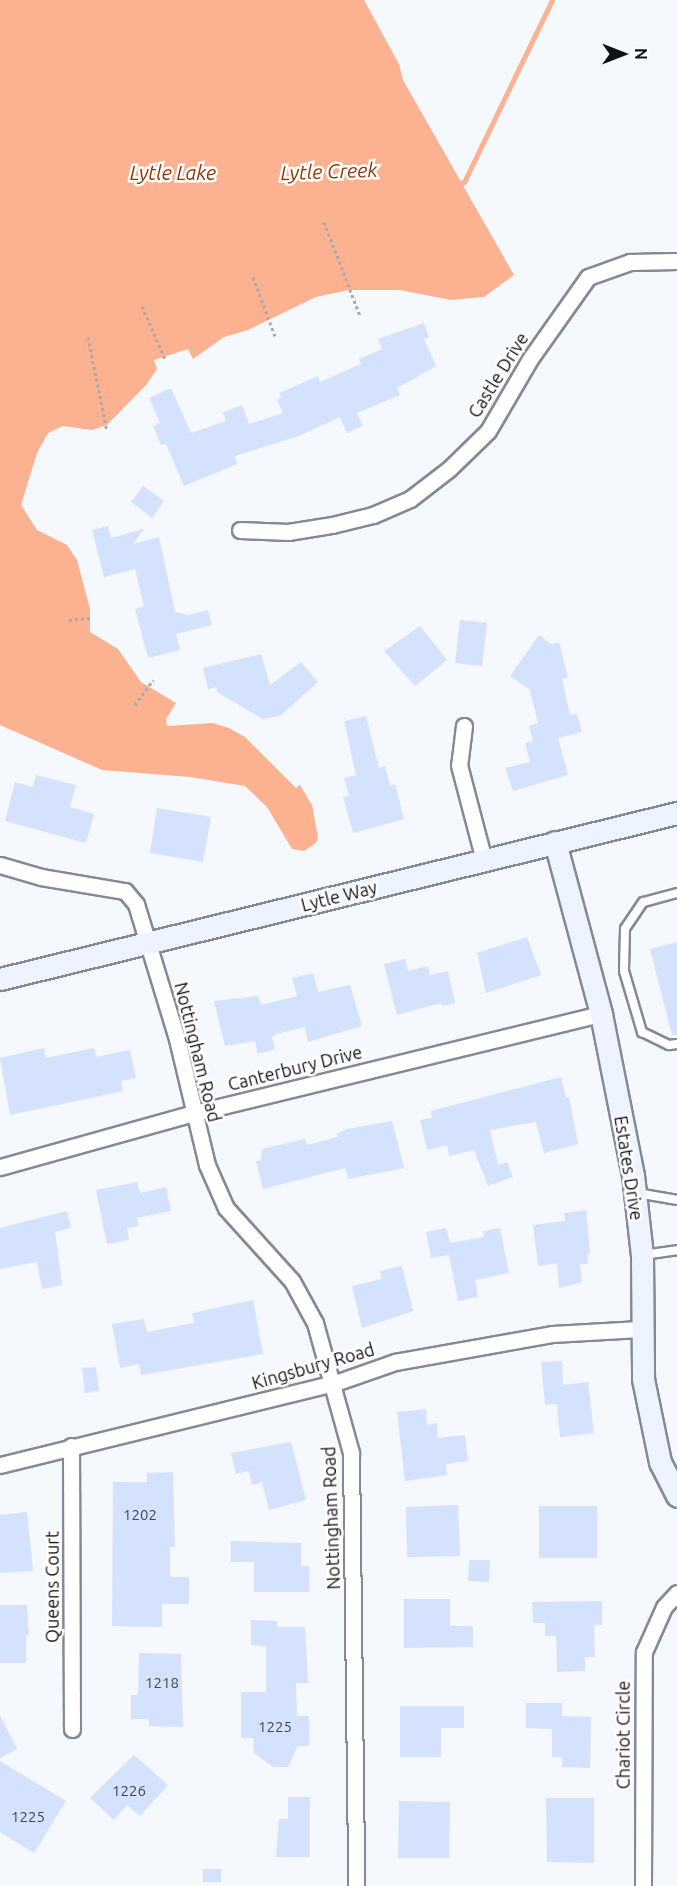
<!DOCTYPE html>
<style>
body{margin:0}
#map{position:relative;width:677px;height:1886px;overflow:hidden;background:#f5f8fd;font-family:Ubuntu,sans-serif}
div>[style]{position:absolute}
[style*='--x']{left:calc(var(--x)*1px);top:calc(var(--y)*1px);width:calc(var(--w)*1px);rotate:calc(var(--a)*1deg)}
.water>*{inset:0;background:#fcb191}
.stream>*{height:5px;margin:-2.5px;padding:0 2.5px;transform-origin:2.5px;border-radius:2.5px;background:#fcb191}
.building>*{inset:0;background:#d5e2fd}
.path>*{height:3px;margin-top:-1.5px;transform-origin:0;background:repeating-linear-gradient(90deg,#a7aaae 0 3px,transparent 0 6px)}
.roads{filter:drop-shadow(2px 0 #838995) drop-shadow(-2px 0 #838995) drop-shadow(0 2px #838995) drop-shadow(0 -2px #838995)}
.lane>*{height:8px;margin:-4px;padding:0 4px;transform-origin:4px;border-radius:4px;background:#fff}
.street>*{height:15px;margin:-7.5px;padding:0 7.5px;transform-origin:7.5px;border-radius:7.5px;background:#fff}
.secondary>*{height:21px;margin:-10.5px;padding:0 10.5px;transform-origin:10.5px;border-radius:10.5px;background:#edf3ff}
span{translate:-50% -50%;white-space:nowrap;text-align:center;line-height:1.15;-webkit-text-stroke:5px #fff;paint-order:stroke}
.number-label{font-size:15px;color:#414650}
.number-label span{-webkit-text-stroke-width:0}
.street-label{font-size:18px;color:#101216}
.water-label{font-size:20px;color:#8c3705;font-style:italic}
.north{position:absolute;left:593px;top:24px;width:60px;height:60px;-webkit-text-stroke:4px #fff;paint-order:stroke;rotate:90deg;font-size:16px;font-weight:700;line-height:24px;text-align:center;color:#101216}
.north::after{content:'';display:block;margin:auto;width:21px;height:27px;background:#101216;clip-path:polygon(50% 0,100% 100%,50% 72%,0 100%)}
</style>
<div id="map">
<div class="water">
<i style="clip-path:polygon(0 0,364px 0,399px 64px,403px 80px,514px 275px,484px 297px,451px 300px,400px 290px,349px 290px,316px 297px,248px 330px,224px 337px,193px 359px,188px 349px,154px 360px,157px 369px,146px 385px,107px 425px,92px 430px,63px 426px,48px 433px,37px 453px,21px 505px,37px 530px,67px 545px,77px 560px,90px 609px,90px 632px,118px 649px,141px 682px,176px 703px,166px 719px,167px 726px,213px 723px,229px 728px,245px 737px,296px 788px,300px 785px,312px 805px,318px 837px,316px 843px,304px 851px,292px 849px,267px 807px,245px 786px,190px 777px,102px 770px,0 725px)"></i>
</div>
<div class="stream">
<i style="--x:458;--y:183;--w:6;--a:-9"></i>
<i style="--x:464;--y:182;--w:202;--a:-64.2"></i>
</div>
<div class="building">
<i style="clip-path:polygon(424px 323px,429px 337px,424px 339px,436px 366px,397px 388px,400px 395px,357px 413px,363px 426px,347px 433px,340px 417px,299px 436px,235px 456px,237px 464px,184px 486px,166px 444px,161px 445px,153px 426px,160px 423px,149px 398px,171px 388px,191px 433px,226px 421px,223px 412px,242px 405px,249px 424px,283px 413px,277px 400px,281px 397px,279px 393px,318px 376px,320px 382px,361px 364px,359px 359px,382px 349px,378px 339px)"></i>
<i style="clip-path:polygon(143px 486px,164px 501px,152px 518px,131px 502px)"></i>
<i style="clip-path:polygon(108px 526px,111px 538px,144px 529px,133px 544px,159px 537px,175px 612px,188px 615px,208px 610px,212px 625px,176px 634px,180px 650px,148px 658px,135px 609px,144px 606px,135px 569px,104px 577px,92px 530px)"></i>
<i style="clip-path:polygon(460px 620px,487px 623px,482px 666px,455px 663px)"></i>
<i style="clip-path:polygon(420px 626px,447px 660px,415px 686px,384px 651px)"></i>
<i style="clip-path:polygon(539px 635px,551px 644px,559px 642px,568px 678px,562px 679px,570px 715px,577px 714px,582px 732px,558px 738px,568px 775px,513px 791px,505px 768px,530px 762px,525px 743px,533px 741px,529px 726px,538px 723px,530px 690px,510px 676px)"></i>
<i style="clip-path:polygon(261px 654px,270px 685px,301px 662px,318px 682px,280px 716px,263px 719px,217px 692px,216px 687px,208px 689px,203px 668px)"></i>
<i style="clip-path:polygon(366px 716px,379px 768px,385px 766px,390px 786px,395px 784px,404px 819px,353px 833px,343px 797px,349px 796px,344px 778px,356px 775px,344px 721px)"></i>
<i style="clip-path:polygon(36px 775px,76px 785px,70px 807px,94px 814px,86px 843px,5px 821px,15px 782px,33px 787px)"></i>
<i style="clip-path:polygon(157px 808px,211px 817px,203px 862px,150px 853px)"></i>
<i style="clip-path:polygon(527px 937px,541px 975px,486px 993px,477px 953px)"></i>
<i style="clip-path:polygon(677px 942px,677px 1035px,672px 1035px,650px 949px)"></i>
<i style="clip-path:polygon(405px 959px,408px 971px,428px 966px,430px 975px,448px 971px,455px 1003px,442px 1006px,441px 1003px,397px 1015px,384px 964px)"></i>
<i style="clip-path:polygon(313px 973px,318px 992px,350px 985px,362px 1026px,308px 1042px,305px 1027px,277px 1034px,272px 1037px,275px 1049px,258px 1054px,255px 1041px,225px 1046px,214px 1001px,258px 996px,261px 1005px,297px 996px,292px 978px)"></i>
<i style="clip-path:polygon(44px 1048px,46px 1058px,94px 1048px,96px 1057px,130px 1050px,136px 1078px,121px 1081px,123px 1091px,10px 1115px,0 1058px)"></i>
<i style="clip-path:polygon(561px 1077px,566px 1098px,569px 1097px,578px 1144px,544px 1153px,536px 1122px,490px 1130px,498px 1165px,507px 1162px,513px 1177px,488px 1186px,474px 1150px,449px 1156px,447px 1145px,427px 1150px,420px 1120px,432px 1118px,431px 1111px)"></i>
<i style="clip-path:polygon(392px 1121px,404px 1168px,348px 1179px,345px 1168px,263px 1189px,256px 1161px,261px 1160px,262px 1149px,305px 1139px,307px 1145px,338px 1137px,337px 1134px,347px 1129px)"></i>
<i style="clip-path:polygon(137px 1182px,140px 1193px,166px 1187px,171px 1211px,137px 1218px,138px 1226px,127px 1228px,129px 1240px,107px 1244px,96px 1190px)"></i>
<i style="clip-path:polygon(586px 1210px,590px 1253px,587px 1254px,588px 1264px,580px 1264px,582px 1282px,559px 1288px,557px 1263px,538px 1266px,533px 1225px,565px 1221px,564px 1213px)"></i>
<i style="clip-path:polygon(67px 1211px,71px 1228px,55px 1232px,62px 1285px,42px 1289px,37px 1262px,0 1269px,0 1228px)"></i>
<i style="clip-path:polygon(446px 1228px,450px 1243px,484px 1237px,483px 1231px,500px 1228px,509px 1273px,475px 1280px,478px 1297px,458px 1301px,449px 1255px,431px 1258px,426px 1232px)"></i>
<i style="clip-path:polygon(402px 1266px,413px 1311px,362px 1328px,352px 1286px,382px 1279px,380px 1271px)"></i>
<i style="clip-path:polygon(253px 1300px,263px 1354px,141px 1375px,139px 1364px,120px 1368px,112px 1324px,144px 1319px,147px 1332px,194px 1323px,192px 1313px)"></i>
<i style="clip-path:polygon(562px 1361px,563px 1385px,588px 1382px,594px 1433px,560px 1437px,557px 1404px,545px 1405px,541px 1362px)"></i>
<i style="clip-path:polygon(96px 1367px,99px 1391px,85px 1393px,82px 1368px)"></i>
<i style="clip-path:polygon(426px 1409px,427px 1425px,437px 1423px,438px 1438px,465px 1435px,468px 1461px,446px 1464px,447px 1475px,405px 1481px,397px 1412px)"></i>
<i style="clip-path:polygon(291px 1442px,306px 1500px,269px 1510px,262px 1482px,252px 1485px,249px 1471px,236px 1474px,231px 1453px)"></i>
<i style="clip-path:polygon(173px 1472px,175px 1547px,170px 1547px,170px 1577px,189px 1577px,189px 1604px,162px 1604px,162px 1627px,112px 1626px,113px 1482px,147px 1482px,147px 1473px)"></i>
<i style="clip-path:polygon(458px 1505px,460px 1556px,407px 1557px,406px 1507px)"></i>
<i style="clip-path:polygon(539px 1506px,597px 1506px,597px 1558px,539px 1558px)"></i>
<i style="clip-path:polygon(27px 1512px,33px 1571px,0 1573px,0 1515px)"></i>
<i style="clip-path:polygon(231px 1541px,301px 1543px,301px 1566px,309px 1566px,309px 1592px,254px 1592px,254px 1562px,231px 1562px)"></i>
<i style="clip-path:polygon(469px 1560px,490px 1560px,489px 1582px,468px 1581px)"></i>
<i style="clip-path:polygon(404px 1599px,450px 1599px,450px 1626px,473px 1626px,473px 1647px,404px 1648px)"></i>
<i style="clip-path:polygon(602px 1601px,602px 1625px,594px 1625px,595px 1657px,585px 1657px,585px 1671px,557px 1672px,556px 1636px,545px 1636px,545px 1623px,533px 1623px,532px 1602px)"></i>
<i style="clip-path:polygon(0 1605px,27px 1605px,29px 1635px,26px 1635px,26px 1663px,0 1663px)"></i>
<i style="clip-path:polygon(251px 1620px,277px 1621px,277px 1627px,305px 1627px,308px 1683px,296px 1683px,297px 1716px,309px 1716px,309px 1746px,298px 1746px,288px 1767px,273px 1767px,254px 1753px,253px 1738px,241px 1738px,241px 1692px,266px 1692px,266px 1646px,251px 1645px)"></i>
<i style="clip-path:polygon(139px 1653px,181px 1654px,183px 1727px,149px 1726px,149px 1719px,131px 1719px,131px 1695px,138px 1695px)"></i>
<i style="clip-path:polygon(526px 1703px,562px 1703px,562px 1716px,591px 1717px,590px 1768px,562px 1767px,562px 1757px,552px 1757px,552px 1729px,526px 1728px)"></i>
<i style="clip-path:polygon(400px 1706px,464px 1706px,464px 1728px,441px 1728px,441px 1757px,400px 1757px)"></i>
<i style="clip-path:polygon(0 1715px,17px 1749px,0 1758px)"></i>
<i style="clip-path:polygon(134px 1755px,168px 1785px,140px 1816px,127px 1805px,114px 1820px,90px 1798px)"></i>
<i style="clip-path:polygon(0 1761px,66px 1801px,34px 1853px,0 1832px)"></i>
<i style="clip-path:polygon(288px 1797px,310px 1797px,310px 1857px,276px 1857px,279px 1819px,288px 1819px)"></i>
<i style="clip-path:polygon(546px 1798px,594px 1798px,594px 1863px,547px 1862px)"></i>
<i style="clip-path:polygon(399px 1801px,450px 1802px,449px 1858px,398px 1858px)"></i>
<i style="clip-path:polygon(203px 1869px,221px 1869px,221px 1882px,203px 1882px)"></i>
</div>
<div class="path">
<i style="--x:324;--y:222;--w:101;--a:69"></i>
<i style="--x:253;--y:277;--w:63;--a:69.6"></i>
<i style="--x:142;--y:306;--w:58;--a:66.5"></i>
<i style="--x:88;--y:337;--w:96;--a:78.6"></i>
<i style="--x:69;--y:620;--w:22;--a:-5"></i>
<i style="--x:135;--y:705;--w:31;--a:-54"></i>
</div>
<div class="roads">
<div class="lane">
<i style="--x:677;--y:893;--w:35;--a:165"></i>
<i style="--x:643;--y:902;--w:32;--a:124"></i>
<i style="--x:625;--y:929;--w:42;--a:91.4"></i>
<i style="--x:624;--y:971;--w:64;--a:73.6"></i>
<i style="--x:642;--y:1032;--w:30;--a:26"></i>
<i style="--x:669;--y:1045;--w:8;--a:-7"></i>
<i style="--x:637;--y:1193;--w:41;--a:9.9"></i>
<i style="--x:643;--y:1255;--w:34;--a:-8"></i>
</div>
<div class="street">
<i style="--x:240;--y:530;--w:48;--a:2.4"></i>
<i style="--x:288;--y:532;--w:45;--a:-9"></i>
<i style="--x:332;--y:525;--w:42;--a:-13.7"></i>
<i style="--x:373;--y:515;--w:40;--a:-23.4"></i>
<i style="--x:410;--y:499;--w:49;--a:-37.6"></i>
<i style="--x:449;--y:469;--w:54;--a:-44.3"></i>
<i style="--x:488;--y:431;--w:83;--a:-59.7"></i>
<i style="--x:530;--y:359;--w:100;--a:-54.7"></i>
<i style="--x:588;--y:277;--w:45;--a:-19.7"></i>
<i style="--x:630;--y:262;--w:47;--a:-1.2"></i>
<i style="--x:464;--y:726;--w:39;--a:97"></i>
<i style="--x:459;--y:765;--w:98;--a:75.3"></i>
<i style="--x:0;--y:865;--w:43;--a:16.3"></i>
<i style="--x:41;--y:877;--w:85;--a:9.5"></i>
<i style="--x:125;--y:891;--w:17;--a:50"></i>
<i style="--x:136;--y:904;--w:141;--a:73.1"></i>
<i style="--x:177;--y:1039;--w:130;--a:76.6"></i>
<i style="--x:207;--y:1165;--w:47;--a:66.2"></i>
<i style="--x:226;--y:1208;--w:98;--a:47.9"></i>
<i style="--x:292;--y:1281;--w:48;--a:61.3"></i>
<i style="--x:315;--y:1323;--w:135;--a:74.5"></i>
<i style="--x:351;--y:1453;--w:433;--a:89.3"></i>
<i style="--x:0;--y:1167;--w:201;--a:-15.6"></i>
<i style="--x:194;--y:1113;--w:419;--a:-13.7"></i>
<i style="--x:71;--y:1446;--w:283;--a:89.8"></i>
<i style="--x:0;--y:1465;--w:345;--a:-13.8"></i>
<i style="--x:335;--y:1383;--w:64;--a:-19.3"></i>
<i style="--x:395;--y:1362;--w:159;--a:-10.1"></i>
<i style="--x:552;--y:1334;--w:88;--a:-3.3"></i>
<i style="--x:643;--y:1886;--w:234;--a:-89.8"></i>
<i style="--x:644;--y:1652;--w:49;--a:-66"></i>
<i style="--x:664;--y:1607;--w:19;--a:-47"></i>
</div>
<div class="secondary">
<i style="--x:555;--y:842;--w:178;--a:75"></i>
<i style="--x:601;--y:1014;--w:164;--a:78.8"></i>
<i style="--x:633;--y:1175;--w:81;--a:83.6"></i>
<i style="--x:642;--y:1255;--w:124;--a:89.5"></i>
<i style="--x:643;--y:1379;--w:85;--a:78.4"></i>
<i style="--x:660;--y:1462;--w:38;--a:63"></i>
<i style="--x:0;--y:979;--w:697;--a:-13.78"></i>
</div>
</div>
<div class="number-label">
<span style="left:140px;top:1515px">1202</span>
<span style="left:162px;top:1683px">1218</span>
<span style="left:275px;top:1727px">1225</span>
<span style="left:129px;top:1791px">1226</span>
<span style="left:28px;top:1817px">1225</span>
</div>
<div class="street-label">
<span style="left:498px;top:375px;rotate:-58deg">Castle Drive</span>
<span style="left:339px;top:896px;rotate:-14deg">Lytle Way</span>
<span style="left:198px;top:1052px;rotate:76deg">Nottingham Road</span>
<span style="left:295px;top:1068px;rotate:-14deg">Canterbury Drive</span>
<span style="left:629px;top:1168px;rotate:81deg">Estates Drive</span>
<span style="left:313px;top:1366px;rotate:-16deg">Kingsbury Road</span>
<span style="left:331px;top:1518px;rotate:-92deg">Nottingham Road</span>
<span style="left:52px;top:1587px;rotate:-90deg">Queens Court</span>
<span style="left:623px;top:1735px;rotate:-90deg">Chariot Circle</span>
</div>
<div class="water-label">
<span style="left:329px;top:171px;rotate:-2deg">Lytle Creek</span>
<span style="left:173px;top:172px">Lytle Lake</span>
</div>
<div class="north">N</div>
</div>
